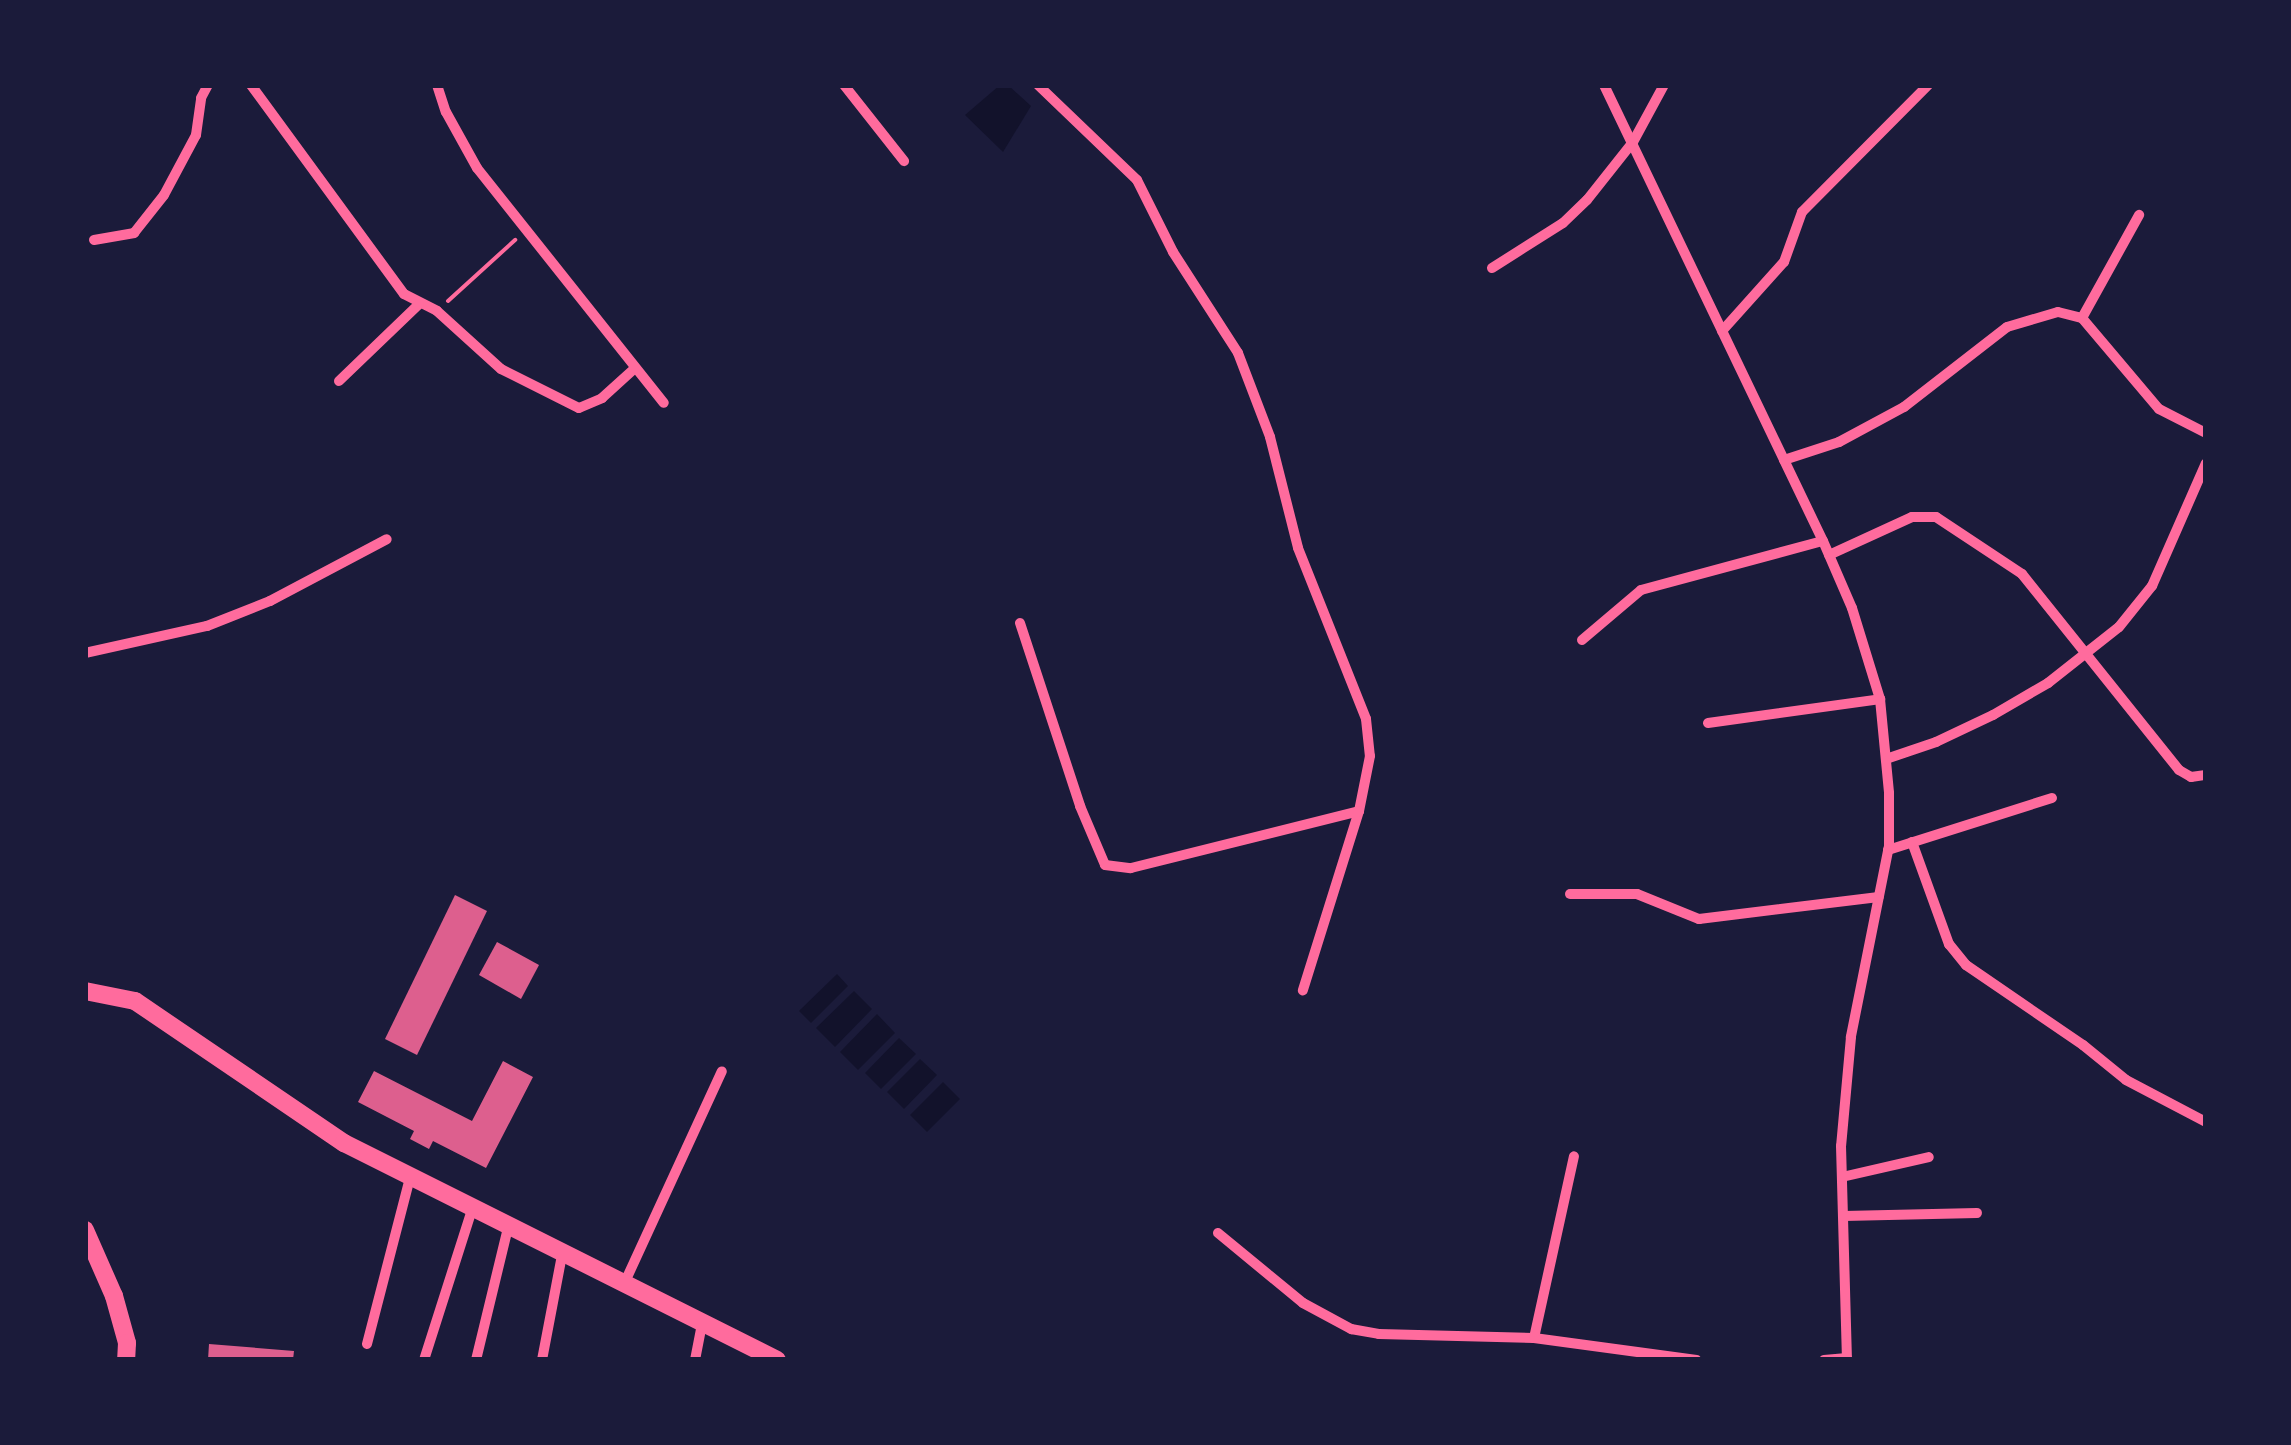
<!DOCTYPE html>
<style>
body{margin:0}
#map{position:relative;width:2291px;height:1445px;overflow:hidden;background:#1b1b3a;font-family:Quicksand,sans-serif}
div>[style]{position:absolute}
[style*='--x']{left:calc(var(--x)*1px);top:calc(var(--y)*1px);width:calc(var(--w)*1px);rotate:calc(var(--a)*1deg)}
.water>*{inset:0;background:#12122b}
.building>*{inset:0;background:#dd5f8e}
.path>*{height:4px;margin:-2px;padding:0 2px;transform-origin:2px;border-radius:2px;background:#ff6b9d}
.minor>*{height:10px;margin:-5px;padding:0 5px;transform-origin:5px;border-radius:5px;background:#ff6b9d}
.trunk>*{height:18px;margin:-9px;padding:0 9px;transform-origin:9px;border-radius:9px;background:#ff6b9d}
span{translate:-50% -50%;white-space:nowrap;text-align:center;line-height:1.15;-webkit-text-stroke:9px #1b1b3a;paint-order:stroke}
.frame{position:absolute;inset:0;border:88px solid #1b1b3a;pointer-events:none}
</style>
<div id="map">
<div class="water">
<i style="clip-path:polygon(1000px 85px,1008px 85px,1031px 106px,1003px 152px,965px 115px)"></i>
<i style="clip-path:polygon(837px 974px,848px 986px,811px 1023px,799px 1011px)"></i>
<i style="clip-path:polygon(854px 991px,872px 1009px,835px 1047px,816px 1028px)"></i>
<i style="clip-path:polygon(877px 1014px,895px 1033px,858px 1070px,840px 1052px)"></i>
<i style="clip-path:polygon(899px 1038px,916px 1054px,881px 1089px,865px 1073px)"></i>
<i style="clip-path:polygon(920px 1059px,937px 1075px,904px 1109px,887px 1092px)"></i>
<i style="clip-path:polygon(943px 1082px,960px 1099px,927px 1132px,910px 1115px)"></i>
</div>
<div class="building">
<i style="clip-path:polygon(455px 895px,487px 911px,417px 1055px,385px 1039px)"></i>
<i style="clip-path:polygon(497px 942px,539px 965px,521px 999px,479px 975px)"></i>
<i style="clip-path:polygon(503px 1061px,533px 1077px,486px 1168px,433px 1141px,429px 1149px,410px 1139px,414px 1131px,358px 1102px,374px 1071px,472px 1121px)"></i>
<i style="clip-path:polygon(209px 1344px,294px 1351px,293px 1360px,208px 1360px)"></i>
</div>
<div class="path">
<i style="--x:448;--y:301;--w:91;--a:-42.3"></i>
</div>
<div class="minor">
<i style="--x:251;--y:85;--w:259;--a:53.8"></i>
<i style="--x:404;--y:294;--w:37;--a:27"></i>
<i style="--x:437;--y:311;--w:86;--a:42.2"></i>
<i style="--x:501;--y:369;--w:87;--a:26.6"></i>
<i style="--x:579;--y:408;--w:25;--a:-23"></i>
<i style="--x:602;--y:398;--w:43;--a:-42.2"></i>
<i style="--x:437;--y:85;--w:28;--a:72"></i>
<i style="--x:446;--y:112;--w:64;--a:61"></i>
<i style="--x:477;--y:168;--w:300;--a:51.5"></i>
<i style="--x:844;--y:85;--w:97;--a:51.7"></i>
<i style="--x:1038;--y:85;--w:137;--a:43.8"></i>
<i style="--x:1137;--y:180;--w:80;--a:63.4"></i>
<i style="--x:1173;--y:252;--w:120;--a:57.2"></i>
<i style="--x:1238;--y:353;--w:90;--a:69.1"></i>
<i style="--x:1270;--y:437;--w:114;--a:75.8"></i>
<i style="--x:1298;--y:548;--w:184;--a:68.3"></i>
<i style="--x:1366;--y:719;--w:37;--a:84"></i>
<i style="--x:1370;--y:756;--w:56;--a:101.3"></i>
<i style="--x:1359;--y:811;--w:188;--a:107.4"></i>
<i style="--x:1604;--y:85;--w:506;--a:64.35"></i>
<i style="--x:1823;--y:541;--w:73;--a:66.6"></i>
<i style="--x:1852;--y:608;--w:95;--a:72.9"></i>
<i style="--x:1880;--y:699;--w:94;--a:84.5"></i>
<i style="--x:1889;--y:793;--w:53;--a:90"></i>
<i style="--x:1889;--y:846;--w:195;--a:101.3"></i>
<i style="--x:1851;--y:1037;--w:109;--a:95.2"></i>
<i style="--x:1841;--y:1146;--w:214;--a:88.4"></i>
<i style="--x:94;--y:240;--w:41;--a:-9.9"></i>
<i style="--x:134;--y:233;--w:48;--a:-51.7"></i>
<i style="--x:164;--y:195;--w:68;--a:-61.9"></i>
<i style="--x:196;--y:135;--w:37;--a:-82"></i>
<i style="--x:201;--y:98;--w:15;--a:-62"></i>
<i style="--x:1492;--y:268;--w:84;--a:-32.4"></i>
<i style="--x:1563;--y:223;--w:33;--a:-44"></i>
<i style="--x:1587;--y:200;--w:74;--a:-51.6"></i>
<i style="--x:1633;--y:142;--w:65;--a:-61.5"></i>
<i style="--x:2082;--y:318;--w:118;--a:-61"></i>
<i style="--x:1722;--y:331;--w:93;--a:-48.1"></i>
<i style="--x:1784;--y:262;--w:53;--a:-70.2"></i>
<i style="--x:1802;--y:212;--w:179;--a:-45.2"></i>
<i style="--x:339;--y:381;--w:111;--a:-43.9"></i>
<i style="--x:1784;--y:460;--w:58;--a:-18.1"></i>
<i style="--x:1839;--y:442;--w:74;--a:-28.3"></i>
<i style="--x:1904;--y:407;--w:130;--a:-37.8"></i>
<i style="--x:2007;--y:327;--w:53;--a:-16.4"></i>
<i style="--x:2058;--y:312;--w:25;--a:14"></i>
<i style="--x:2082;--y:318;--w:119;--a:49.8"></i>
<i style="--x:2159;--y:409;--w:53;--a:27.1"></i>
<i style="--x:1829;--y:555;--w:91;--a:-24.6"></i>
<i style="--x:1912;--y:517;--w:24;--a:0"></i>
<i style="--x:1936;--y:517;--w:103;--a:33.5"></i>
<i style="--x:2022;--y:574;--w:251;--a:51.3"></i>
<i style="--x:2179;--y:770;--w:14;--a:30"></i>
<i style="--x:2191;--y:777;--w:15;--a:-8"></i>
<i style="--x:1020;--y:623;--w:193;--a:71.8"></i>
<i style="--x:1080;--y:806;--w:64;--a:67"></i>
<i style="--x:1105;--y:865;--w:26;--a:7"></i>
<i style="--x:1131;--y:868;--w:235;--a:-14"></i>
<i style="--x:1582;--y:640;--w:77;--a:-40.3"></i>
<i style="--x:1641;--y:590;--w:188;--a:-15.1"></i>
<i style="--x:85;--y:653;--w:125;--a:-12.5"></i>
<i style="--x:207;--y:626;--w:68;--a:-21.6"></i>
<i style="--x:270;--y:601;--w:132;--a:-27.9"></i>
<i style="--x:1708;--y:723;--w:174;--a:-7.9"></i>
<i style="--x:1886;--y:759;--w:53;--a:-18.8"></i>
<i style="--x:1936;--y:742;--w:63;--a:-25.3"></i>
<i style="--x:1993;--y:715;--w:64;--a:-30.2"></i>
<i style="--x:2048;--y:683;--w:90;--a:-38.3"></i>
<i style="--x:2119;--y:627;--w:53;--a:-51.2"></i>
<i style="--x:2152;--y:586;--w:134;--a:-66.3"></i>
<i style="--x:1912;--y:842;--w:109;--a:70.1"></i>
<i style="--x:1949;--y:944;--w:27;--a:51"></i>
<i style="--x:1966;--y:965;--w:142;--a:34.4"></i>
<i style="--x:2083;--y:1045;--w:55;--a:39.1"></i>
<i style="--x:2126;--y:1080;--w:90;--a:27.7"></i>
<i style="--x:1888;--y:850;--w:172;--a:-17.6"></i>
<i style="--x:1570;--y:894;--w:67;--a:0"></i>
<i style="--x:1637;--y:894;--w:67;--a:22"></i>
<i style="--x:1699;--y:919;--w:181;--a:-7"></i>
<i style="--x:1842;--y:1177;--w:89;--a:-12.9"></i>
<i style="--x:1844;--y:1216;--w:133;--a:-1.3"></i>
<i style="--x:1218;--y:1233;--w:110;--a:39.5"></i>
<i style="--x:1303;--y:1303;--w:55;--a:28.4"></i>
<i style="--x:1351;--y:1329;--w:28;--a:10"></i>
<i style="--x:1379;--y:1334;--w:155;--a:1.5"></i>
<i style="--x:1534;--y:1338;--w:164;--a:7.7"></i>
<i style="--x:624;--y:1284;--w:234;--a:-65.3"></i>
<i style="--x:1534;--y:1338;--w:186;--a:-77.6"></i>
<i style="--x:367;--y:1344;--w:171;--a:-75.5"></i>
<i style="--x:424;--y:1360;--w:157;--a:-72.3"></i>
<i style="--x:476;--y:1360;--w:136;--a:-76.4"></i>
<i style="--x:542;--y:1360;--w:107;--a:-79.2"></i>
<i style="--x:695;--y:1360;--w:38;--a:-79"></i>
<i style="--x:1824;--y:1360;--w:23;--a:-5"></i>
</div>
<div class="trunk">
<i style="--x:85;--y:991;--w:51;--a:11.3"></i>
<i style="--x:135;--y:1001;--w:253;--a:34.2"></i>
<i style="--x:344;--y:1143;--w:484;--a:26.6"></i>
<i style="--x:85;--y:1230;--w:72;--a:66.3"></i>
<i style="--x:114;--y:1296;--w:49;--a:74.5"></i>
<i style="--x:127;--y:1343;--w:17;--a:93"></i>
</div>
<div class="frame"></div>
</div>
